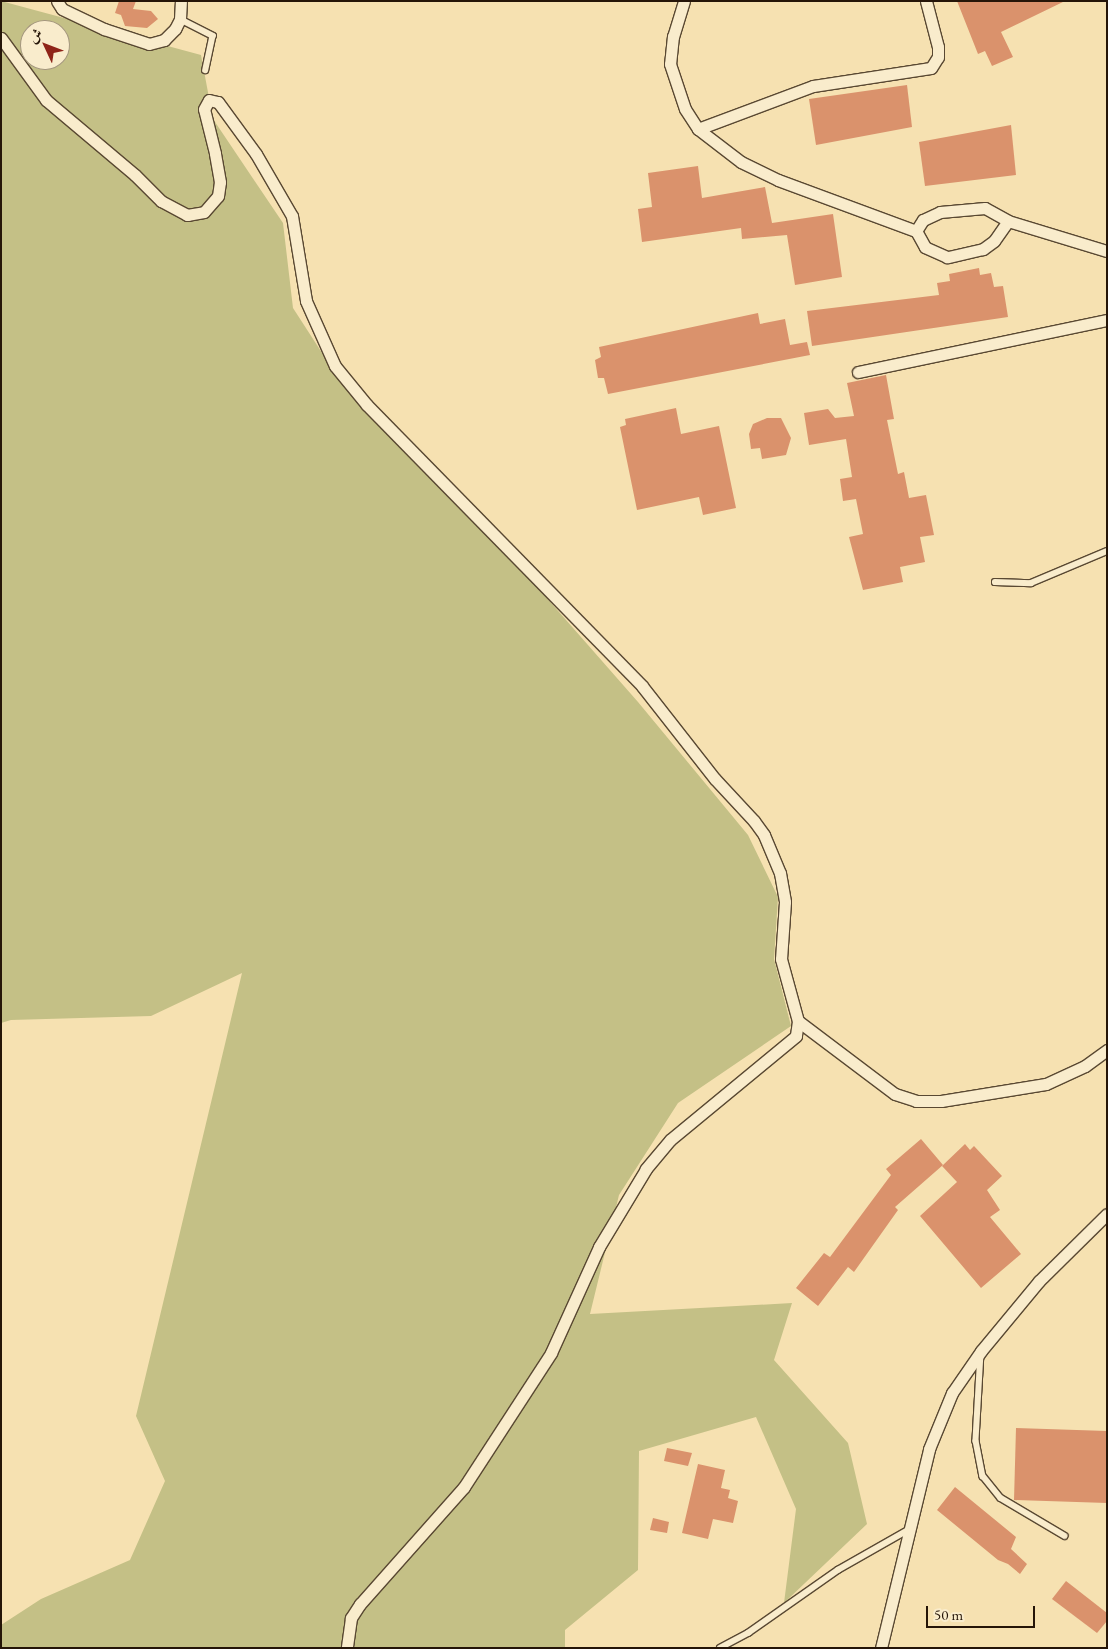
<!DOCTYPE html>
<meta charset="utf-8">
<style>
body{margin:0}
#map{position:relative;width:1108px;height:1649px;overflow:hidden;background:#f6e1b1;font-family:"EB Garamond",Amiri,serif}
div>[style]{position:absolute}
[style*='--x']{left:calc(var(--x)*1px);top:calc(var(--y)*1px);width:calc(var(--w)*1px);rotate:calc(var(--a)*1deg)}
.green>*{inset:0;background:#c4c086}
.building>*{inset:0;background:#da926c}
.roads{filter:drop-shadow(1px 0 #594832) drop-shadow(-1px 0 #594832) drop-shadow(0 1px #594832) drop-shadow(0 -1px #594832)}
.service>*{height:5.5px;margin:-2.75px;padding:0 2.75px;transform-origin:2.75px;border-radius:2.75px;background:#f9eccc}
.minor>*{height:11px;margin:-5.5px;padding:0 5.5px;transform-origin:5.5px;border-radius:5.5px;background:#f9eccc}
span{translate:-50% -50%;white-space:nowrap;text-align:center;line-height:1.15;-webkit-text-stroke:5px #f9eccc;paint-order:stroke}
.frame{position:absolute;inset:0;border:2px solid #251508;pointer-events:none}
.north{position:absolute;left:20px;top:20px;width:50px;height:50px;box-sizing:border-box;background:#f9eccc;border:1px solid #a4967e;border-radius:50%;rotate:313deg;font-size:14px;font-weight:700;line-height:20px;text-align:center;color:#251508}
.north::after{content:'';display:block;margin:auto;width:18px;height:22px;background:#8f2418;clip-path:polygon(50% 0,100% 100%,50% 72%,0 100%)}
.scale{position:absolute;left:926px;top:1606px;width:109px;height:22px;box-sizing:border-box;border:2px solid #251508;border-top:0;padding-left:6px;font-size:15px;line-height:18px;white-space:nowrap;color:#251508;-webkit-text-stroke:4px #f9eccc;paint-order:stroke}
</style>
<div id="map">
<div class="green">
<i style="clip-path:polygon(evenodd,1px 1px,201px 55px,213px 119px,283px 223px,293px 308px,335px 373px,516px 563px,638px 702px,748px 835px,778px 897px,774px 959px,791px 1026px,678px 1103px,619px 1195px,590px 1314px,792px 1303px,774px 1360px,848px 1443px,867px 1524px,784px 1603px,796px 1509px,756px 1417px,639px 1451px,638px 1570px,565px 1630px,565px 1648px,1px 1648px,1px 1625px,41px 1599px,130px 1560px,165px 1481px,136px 1416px,242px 973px,151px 1016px,11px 1020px,1px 1023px,1px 1px,30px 30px,60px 30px,60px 60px,30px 60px,30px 30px)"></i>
</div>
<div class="building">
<i style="clip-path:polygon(119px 1px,136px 1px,133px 9px,151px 11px,158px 19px,147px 28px,125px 26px,121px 15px,115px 13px)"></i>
<i style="clip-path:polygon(957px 1px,1065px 1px,1001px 32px,1013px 57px,992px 66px,985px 51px,978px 54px)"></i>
<i style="clip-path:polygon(907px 85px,912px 127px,816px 145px,809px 99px)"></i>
<i style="clip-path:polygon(1011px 125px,1016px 175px,925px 186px,919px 142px)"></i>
<i style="clip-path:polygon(698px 166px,702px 198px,765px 187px,772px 223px,833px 214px,842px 277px,795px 285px,787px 235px,742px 239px,741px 228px,642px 242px,638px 209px,652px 207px,648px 173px)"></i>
<i style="clip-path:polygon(979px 268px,980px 275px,991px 273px,994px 287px,1003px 286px,1008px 317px,812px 346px,807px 311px,939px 295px,937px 283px,950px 281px,949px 274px)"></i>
<i style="clip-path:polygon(758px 313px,760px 324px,785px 319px,790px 345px,807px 342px,810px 355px,608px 394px,604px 378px,598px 378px,595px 360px,601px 357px,599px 347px)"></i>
<i style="clip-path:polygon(886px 375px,894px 419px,887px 420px,898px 474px,904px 472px,909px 498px,926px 495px,934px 535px,920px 537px,925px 562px,900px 567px,903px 582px,863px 590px,849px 537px,863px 534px,856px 499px,843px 501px,840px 479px,852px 477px,846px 439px,809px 445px,804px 413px,828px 409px,835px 418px,854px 416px,847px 383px)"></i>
<i style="clip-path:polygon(676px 408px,681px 434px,719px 426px,736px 508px,703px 515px,699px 497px,637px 510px,620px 427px,626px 425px,625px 419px)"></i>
<i style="clip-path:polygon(767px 418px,781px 418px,791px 438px,786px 455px,762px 459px,760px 448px,751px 449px,749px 434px,753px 424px)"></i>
<i style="clip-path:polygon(921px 1139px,943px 1165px,895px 1207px,898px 1210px,854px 1272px,848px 1267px,818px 1306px,796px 1288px,824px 1253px,830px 1257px,891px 1175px,886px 1169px)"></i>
<i style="clip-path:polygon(965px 1144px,970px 1150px,974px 1146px,1002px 1176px,987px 1190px,1000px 1210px,990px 1217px,1021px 1254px,981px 1288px,920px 1216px,957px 1182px,942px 1166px)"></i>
<i style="clip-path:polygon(1016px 1428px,1107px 1431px,1107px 1503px,1014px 1500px)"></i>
<i style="clip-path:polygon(667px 1448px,692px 1453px,688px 1466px,664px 1461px)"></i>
<i style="clip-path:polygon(698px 1464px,725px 1470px,721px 1488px,730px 1490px,728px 1498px,738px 1501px,733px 1523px,713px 1519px,708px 1539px,682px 1533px)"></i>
<i style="clip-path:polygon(955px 1487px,1016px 1537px,1011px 1549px,1027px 1564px,1020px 1574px,1008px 1564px,998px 1560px,937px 1510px)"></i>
<i style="clip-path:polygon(653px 1518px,669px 1522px,667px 1533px,650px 1530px)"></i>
<i style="clip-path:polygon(1066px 1581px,1107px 1613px,1107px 1621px,1097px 1633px,1052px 1599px)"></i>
</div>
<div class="roads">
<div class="service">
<i style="--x:180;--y:19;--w:37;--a:27"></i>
<i style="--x:213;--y:36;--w:35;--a:102"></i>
<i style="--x:995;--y:582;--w:36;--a:2"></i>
<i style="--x:1031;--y:583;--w:82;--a:-22.8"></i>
<i style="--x:981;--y:1353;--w:88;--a:93.3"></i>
<i style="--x:976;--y:1441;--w:36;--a:79"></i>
<i style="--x:983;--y:1476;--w:28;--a:51"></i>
<i style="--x:1001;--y:1498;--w:74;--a:30.7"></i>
<i style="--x:720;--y:1648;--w:32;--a:-28"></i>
<i style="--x:748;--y:1633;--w:110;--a:-35"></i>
<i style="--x:838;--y:1570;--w:81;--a:-29.7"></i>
</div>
<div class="minor">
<i style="--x:57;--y:1;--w:9;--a:58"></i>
<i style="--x:62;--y:9;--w:47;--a:25.5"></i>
<i style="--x:104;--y:29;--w:47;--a:18.4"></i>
<i style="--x:149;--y:44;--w:16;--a:-15"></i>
<i style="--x:164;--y:40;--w:16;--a:-45"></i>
<i style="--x:175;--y:29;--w:11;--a:-63"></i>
<i style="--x:180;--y:19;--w:18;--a:-87"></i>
<i style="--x:684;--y:1;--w:37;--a:107"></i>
<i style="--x:673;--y:36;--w:28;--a:96"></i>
<i style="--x:670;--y:64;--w:47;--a:71.6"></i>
<i style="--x:685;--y:109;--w:24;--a:57"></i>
<i style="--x:698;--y:129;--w:54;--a:37.5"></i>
<i style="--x:741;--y:162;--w:41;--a:25.9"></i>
<i style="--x:778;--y:180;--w:147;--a:20.3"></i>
<i style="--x:1;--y:38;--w:77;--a:54"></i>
<i style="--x:46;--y:100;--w:116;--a:40.1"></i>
<i style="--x:135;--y:175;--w:37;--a:45"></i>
<i style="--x:161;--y:201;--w:30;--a:28"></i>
<i style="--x:187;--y:215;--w:17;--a:-10"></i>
<i style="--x:204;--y:212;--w:21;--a:-49"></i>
<i style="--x:218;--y:196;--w:14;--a:-82"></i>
<i style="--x:220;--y:182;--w:29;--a:-100"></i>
<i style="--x:215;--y:153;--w:45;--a:-104"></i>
<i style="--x:204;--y:109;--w:10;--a:-61"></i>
<i style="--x:209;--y:100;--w:9;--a:13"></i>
<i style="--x:218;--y:102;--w:64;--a:53.8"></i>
<i style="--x:256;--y:154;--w:72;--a:59.9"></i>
<i style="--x:292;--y:216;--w:86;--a:80.6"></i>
<i style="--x:306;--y:301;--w:71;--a:66"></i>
<i style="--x:335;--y:366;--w:50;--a:50.6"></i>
<i style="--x:367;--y:405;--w:393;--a:45.6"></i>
<i style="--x:642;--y:686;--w:118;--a:51.9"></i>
<i style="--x:715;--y:779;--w:57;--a:47.1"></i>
<i style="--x:754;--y:821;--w:17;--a:54"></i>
<i style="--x:764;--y:835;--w:41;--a:67.2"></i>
<i style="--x:780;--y:873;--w:29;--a:80"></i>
<i style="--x:785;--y:902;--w:57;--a:94"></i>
<i style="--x:781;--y:959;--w:64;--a:74.7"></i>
<i style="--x:798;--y:1021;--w:15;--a:98"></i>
<i style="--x:796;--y:1036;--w:163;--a:140.5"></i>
<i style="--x:670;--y:1140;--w:38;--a:130"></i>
<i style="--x:646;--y:1169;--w:91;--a:121.1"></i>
<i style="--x:599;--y:1247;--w:116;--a:114.4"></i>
<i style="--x:551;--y:1353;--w:160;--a:123"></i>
<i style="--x:464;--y:1487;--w:157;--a:131.6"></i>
<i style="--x:360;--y:1604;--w:17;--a:123"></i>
<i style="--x:351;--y:1618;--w:30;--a:98"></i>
<i style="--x:698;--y:129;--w:123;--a:-20.5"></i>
<i style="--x:813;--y:86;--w:119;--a:-8.7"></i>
<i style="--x:931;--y:68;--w:13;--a:-58"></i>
<i style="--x:938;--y:57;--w:10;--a:-90"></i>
<i style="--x:938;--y:47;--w:48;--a:-104.6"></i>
<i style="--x:1008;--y:221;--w:24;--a:125"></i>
<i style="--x:994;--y:241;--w:14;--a:144"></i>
<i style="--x:983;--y:249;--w:37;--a:167"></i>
<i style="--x:947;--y:257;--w:24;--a:-156"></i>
<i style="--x:925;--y:247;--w:18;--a:-119"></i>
<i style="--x:916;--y:231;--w:13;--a:-58"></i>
<i style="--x:923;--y:220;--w:19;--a:-25"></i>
<i style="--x:940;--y:212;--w:45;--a:-5.1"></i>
<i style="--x:985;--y:208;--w:26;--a:29"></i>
<i style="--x:1008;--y:221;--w:103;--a:16.9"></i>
<i style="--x:858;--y:372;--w:254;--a:-11.8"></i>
<i style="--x:798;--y:1021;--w:121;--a:37"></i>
<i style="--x:895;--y:1094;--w:22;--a:18"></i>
<i style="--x:916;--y:1101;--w:25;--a:0"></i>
<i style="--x:941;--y:1101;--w:106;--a:-9.2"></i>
<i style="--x:1046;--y:1084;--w:43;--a:-24.8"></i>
<i style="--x:1085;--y:1066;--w:27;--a:-36"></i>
<i style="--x:881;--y:1648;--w:205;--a:-76.4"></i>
<i style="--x:929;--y:1449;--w:61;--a:-67.7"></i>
<i style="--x:952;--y:1393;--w:51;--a:-55.4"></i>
<i style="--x:981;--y:1351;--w:91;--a:-50.4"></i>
<i style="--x:1039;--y:1281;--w:95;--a:-44.6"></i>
</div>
</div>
<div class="frame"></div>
<div class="north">ش</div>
<div class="scale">50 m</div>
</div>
